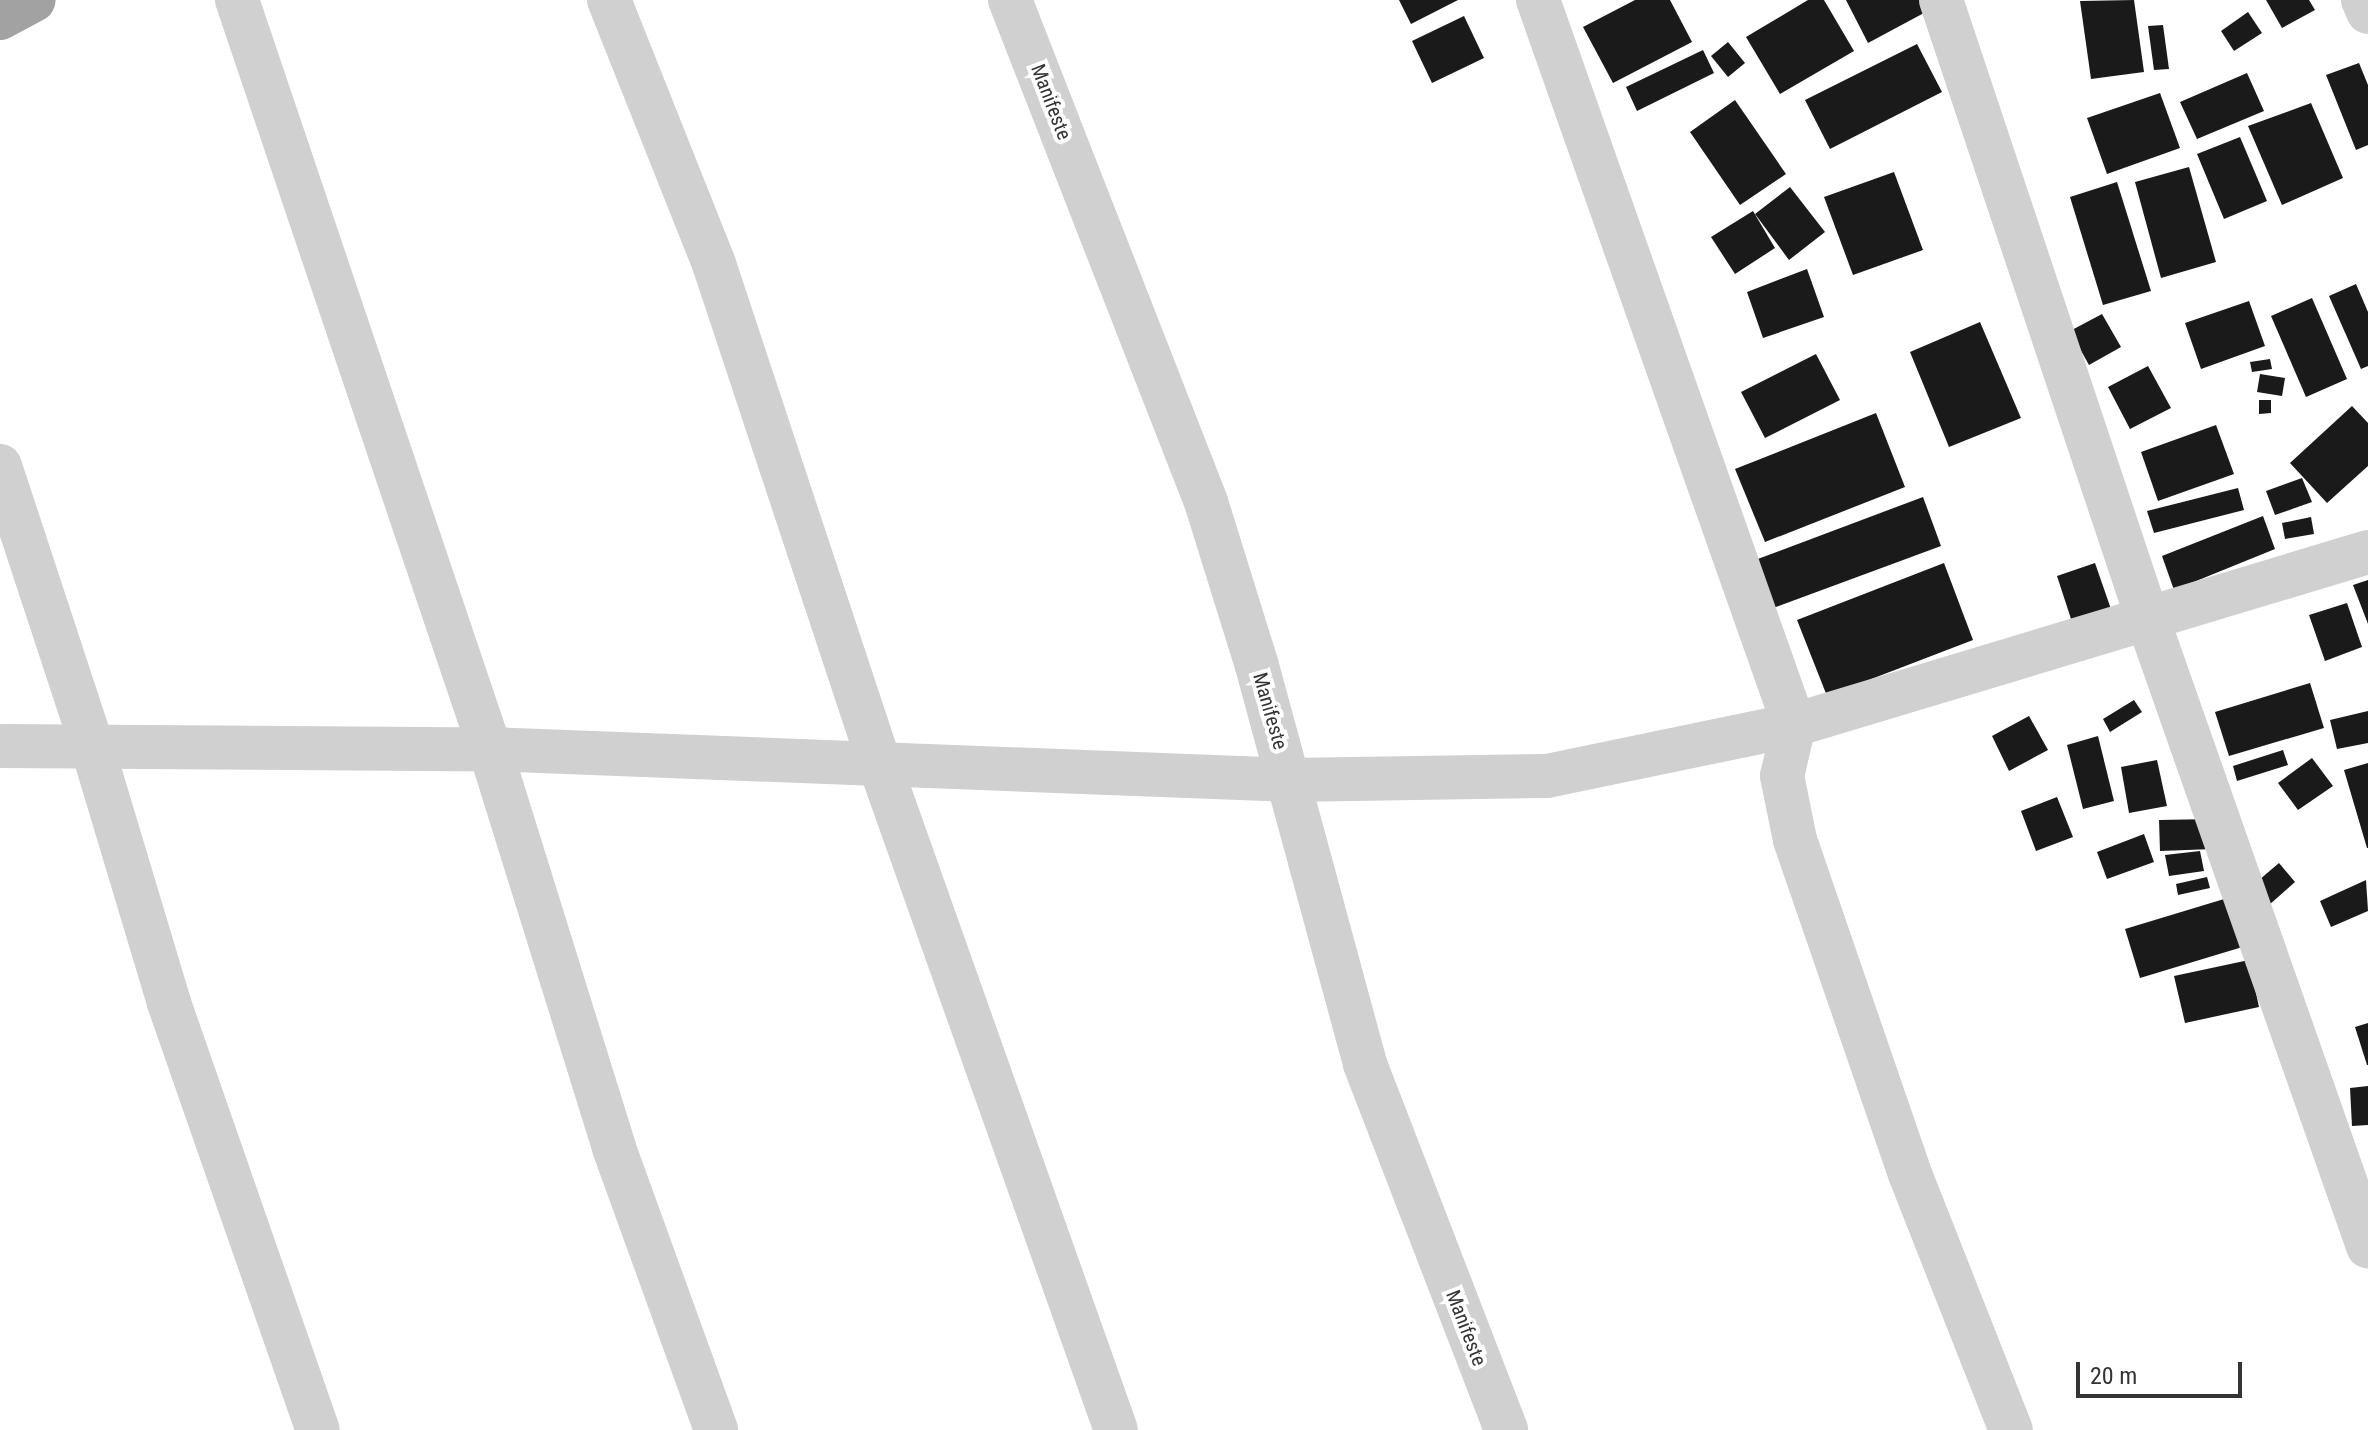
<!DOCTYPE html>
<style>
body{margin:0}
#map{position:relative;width:2368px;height:1430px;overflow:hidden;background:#fff;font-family:"Roboto Condensed",sans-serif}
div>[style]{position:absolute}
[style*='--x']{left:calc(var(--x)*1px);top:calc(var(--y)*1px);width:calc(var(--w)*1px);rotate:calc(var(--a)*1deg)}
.building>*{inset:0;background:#1a1a1a}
.minor>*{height:44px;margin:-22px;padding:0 22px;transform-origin:22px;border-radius:22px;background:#d0d0d0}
.trunk>*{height:44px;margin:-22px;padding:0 22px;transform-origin:22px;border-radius:22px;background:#a2a2a2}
span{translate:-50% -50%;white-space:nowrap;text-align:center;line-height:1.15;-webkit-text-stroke:8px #fff;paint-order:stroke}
.street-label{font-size:20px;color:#333}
.scale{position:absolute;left:2076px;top:1362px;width:166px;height:36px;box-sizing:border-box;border:4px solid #333;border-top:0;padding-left:10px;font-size:24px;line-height:28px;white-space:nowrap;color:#333;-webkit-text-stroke:6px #fff;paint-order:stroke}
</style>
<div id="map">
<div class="building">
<i style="clip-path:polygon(1399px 0,1458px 0,1411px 24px)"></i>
<i style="clip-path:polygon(1635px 0,1670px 0,1692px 42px,1613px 83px,1583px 27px)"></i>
<i style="clip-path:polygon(1808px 0,1824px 0,1854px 51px,1780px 94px,1746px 37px)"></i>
<i style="clip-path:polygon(1846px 0,1933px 0,1937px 6px,1868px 43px)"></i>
<i style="clip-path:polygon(2134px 0,2144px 72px,2091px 79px,2080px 1px)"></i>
<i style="clip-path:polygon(2266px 0,2309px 0,2315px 10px,2282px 28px)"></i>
<i style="clip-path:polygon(2248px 12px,2262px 33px,2234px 51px,2221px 31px)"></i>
<i style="clip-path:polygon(1464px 16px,1484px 58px,1432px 83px,1412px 41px)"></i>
<i style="clip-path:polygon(2163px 25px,2169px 69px,2154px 70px,2148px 26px)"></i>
<i style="clip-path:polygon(1728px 42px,1745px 63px,1728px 77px,1711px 56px)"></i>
<i style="clip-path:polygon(1917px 44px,1942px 92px,1830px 149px,1805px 100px)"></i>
<i style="clip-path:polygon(1703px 50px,1714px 73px,1637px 111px,1626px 87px)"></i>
<i style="clip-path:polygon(2359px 63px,2368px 85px,2368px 145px,2356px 150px,2326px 75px)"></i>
<i style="clip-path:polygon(2247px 73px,2264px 111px,2197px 139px,2180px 102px)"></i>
<i style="clip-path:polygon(2160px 93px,2180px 148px,2107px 174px,2087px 118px)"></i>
<i style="clip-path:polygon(1735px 100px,1786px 174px,1740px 205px,1690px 132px)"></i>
<i style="clip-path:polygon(2311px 103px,2343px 178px,2282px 205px,2248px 126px)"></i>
<i style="clip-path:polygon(2240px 137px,2267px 201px,2224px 219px,2197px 154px)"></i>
<i style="clip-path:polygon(2189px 167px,2216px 262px,2161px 278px,2135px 182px)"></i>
<i style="clip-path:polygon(1894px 172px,1923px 250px,1853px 275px,1824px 197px)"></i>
<i style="clip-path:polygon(2117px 182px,2151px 291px,2103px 305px,2070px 197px)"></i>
<i style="clip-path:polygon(1790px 187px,1825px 232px,1789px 260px,1755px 214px)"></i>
<i style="clip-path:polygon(1753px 211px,1775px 248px,1735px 274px,1711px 237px)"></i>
<i style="clip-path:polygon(1807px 269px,1824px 317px,1763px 338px,1747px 292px)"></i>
<i style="clip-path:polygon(2356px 284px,2368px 312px,2368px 366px,2361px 369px,2329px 296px)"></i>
<i style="clip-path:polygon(2312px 298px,2347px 379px,2306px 397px,2271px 316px)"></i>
<i style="clip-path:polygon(2249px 301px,2265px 346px,2201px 369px,2185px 323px)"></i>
<i style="clip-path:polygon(2102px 314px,2121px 347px,2089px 365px,2070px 331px)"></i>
<i style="clip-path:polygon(1980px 322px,2021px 418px,1949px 447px,1910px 352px)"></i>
<i style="clip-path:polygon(1816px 354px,1840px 400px,1765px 438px,1741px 392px)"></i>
<i style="clip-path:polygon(2270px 359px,2272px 369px,2252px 372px,2250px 362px)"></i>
<i style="clip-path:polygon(2148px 366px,2171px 408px,2130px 429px,2108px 387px)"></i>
<i style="clip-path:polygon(2260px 374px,2285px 378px,2282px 396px,2257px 392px)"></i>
<i style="clip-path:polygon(2259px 400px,2271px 400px,2271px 413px,2259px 414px)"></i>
<i style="clip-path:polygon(2352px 406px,2368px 423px,2368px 466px,2327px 503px,2290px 463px)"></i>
<i style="clip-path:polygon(1876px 413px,1905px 487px,1765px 542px,1735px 469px)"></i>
<i style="clip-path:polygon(2216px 425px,2234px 474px,2158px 501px,2141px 452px)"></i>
<i style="clip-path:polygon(2302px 478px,2312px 502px,2275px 515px,2266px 491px)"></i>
<i style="clip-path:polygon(2238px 488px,2244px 510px,2154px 533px,2147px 511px)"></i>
<i style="clip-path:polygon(1923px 497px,1941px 546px,1773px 608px,1755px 560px)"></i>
<i style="clip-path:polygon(2263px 516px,2275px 549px,2174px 590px,2162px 556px)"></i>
<i style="clip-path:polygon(2311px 517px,2314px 534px,2285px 539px,2282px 523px)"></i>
<i style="clip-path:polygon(1944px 563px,1973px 640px,1827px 696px,1797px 620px)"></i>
<i style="clip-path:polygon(2095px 563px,2112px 612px,2073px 625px,2057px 576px)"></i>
<i style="clip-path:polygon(2368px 580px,2368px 624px,2353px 585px)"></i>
<i style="clip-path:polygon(2347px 603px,2362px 647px,2325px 661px,2309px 615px)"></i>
<i style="clip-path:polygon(2310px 683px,2324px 728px,2229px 756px,2215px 712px)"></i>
<i style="clip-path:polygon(2134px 700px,2142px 712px,2110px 732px,2103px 719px)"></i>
<i style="clip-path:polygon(2368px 711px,2368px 743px,2337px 749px,2330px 720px)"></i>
<i style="clip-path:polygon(2029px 716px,2048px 750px,2009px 771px,1992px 736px)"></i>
<i style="clip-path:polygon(2098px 736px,2114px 801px,2083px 809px,2067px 745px)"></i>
<i style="clip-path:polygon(2283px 750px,2288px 765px,2237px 781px,2233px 766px)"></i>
<i style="clip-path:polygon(2312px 758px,2333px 786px,2298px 810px,2278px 783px)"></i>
<i style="clip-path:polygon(2157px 760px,2167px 806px,2129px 813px,2121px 767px)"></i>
<i style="clip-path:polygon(2368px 763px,2368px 848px,2367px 848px,2344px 770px)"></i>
<i style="clip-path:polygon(2057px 797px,2073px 837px,2036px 851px,2021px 811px)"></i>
<i style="clip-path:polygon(2212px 819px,2213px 849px,2160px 851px,2159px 820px)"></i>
<i style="clip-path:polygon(2144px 834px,2154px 862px,2107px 879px,2097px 852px)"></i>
<i style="clip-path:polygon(2200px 851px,2204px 871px,2169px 876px,2165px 855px)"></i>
<i style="clip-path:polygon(2279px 863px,2295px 882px,2269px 905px,2252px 886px)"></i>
<i style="clip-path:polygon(2207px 877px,2210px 888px,2178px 895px,2176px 884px)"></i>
<i style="clip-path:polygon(2366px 880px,2368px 911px,2331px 927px,2320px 901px)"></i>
<i style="clip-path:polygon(2234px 896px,2249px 945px,2140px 978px,2125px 929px)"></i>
<i style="clip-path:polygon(2249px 960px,2259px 1007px,2185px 1023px,2174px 976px)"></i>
<i style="clip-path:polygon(2368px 1023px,2368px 1065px,2367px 1065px,2355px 1027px)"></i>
<i style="clip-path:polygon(2368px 1086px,2368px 1125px,2352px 1126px,2350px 1088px)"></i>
</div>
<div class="minor">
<i style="--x:237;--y:0;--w:791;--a:71.34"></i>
<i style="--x:490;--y:749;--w:418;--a:72.7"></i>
<i style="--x:614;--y:1148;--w:300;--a:70.1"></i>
<i style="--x:609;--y:0;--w:284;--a:68.3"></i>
<i style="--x:714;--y:264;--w:531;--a:71.67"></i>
<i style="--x:881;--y:768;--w:702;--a:70.46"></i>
<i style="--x:1010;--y:0;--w:539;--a:68.67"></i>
<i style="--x:1206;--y:502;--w:172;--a:72.7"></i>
<i style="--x:1257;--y:666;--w:412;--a:74.8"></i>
<i style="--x:1365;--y:1064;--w:392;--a:68.9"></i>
<i style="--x:1538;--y:0;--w:769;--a:70.55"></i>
<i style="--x:1794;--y:725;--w:52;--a:103.2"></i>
<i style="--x:1782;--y:776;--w:65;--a:78.5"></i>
<i style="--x:1795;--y:840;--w:353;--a:71"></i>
<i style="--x:1910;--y:1174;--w:275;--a:68.5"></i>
<i style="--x:1941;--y:0;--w:654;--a:71.54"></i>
<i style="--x:2148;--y:620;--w:664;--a:70.64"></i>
<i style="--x:2363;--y:0;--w:13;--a:67"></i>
<i style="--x:0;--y:466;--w:295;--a:71.8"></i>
<i style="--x:92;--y:746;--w:268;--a:73.3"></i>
<i style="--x:169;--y:1003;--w:452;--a:70.8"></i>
<i style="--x:0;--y:746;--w:490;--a:0.4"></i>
<i style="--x:490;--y:749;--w:800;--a:2.22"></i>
<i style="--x:1289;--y:780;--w:258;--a:-0.9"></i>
<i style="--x:1547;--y:776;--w:252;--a:-11.7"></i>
<i style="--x:1794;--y:725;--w:600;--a:-16.77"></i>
</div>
<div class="trunk">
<i style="--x:0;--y:18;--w:38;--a:-28"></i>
</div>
<div class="street-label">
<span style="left:1051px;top:102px;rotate:69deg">Manifeste</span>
<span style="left:1270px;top:711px;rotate:74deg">Manifeste</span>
<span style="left:1466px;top:1328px;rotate:69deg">Manifeste</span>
</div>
<div class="scale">20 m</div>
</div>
